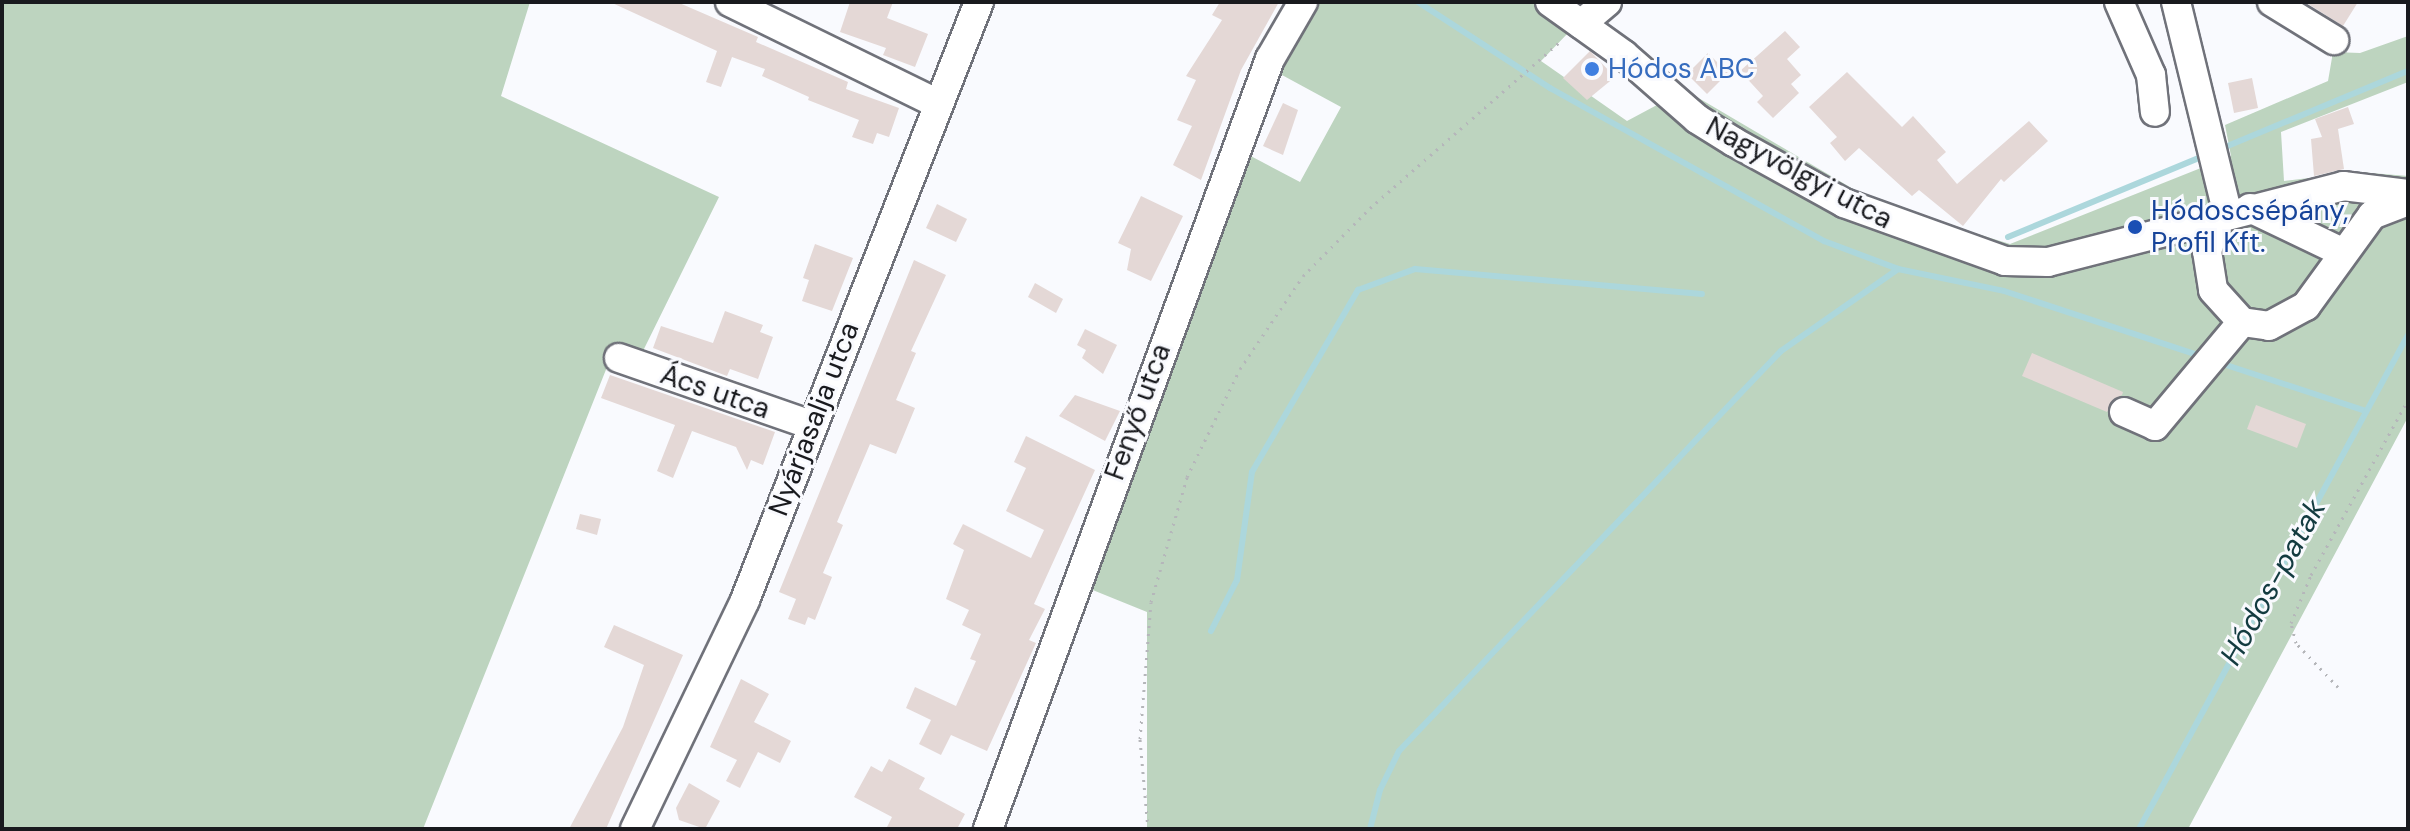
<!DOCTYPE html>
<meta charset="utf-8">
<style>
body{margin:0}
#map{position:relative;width:2410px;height:831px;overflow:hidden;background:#f9fafe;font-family:"DM Sans",sans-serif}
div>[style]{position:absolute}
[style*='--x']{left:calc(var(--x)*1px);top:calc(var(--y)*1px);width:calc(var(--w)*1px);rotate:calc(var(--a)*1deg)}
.green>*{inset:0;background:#bdd4bf}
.stream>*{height:6px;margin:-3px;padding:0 3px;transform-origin:3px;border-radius:3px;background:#acd7dc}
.building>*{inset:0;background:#e4d8d6}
.path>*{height:3px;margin-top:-1.5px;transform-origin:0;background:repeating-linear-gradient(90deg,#b5b6ba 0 2px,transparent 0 8px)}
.roads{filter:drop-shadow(2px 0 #70727a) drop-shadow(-2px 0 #70727a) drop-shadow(0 2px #70727a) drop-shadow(0 -2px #70727a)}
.minor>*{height:28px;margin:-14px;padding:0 14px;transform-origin:14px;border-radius:14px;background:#fff}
.dots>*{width:22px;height:22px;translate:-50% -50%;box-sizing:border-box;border:4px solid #f9fafe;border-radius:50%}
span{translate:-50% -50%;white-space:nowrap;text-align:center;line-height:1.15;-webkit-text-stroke:6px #f9fafe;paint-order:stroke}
.shop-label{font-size:28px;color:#366cbe}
.left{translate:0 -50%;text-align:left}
.street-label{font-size:28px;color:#191a1e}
.transit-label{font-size:28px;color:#164399}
.water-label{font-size:30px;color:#133b40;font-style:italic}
.frame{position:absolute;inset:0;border:4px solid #191a1e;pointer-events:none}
</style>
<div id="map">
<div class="green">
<i style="clip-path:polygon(2px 2px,530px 2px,501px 96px,719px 197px,642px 353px,615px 347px,423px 829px,2px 829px)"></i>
<i style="clip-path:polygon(1287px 2px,1598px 2px,1541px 61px,1627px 121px,1685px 90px,1877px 203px,2010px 244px,2231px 156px,2225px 125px,2328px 81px,2333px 52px,2360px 53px,2408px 36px,2408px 82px,2281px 132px,2284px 181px,2359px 172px,2408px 176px,2408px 417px,2188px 829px,1147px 829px,1147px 612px,1068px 580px,1230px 145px,1300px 182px,1341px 107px,1256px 61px)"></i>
</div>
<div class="stream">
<i style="--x:1418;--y:2;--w:158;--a:33.1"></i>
<i style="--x:1550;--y:88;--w:314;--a:29.2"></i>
<i style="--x:1824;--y:241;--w:79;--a:20.7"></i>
<i style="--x:1898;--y:269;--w:108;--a:11.7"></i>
<i style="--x:2004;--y:291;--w:210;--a:18.3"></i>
<i style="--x:2218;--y:150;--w:206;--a:-22.6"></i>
<i style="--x:2008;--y:237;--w:212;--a:-22.5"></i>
<i style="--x:2217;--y:362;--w:157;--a:18.2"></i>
<i style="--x:1211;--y:631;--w:57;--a:-63"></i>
<i style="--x:1237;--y:580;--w:109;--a:-82.1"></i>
<i style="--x:1252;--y:472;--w:211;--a:-59.8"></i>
<i style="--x:1358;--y:290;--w:61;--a:-20.2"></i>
<i style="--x:1415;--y:269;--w:288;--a:5"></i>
<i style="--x:1370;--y:829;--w:40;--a:-75.6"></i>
<i style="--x:1380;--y:790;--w:43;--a:-64"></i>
<i style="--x:1399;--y:751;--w:553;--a:-46.32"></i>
<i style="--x:1781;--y:351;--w:143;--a:-35"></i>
<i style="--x:2139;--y:829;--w:562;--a:-61.43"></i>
</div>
<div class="building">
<i style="clip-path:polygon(610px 2px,677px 2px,758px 37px,756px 42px,848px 82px,846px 89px,899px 108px,889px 137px,877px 133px,873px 144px,852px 137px,859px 120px,808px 100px,809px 97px,762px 76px,765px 69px,732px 57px,721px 87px,706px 82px,717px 51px)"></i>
<i style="clip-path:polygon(850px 2px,893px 2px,887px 18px,928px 34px,915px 67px,883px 55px,886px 48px,840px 32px)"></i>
<i style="clip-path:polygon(1220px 2px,1279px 2px,1241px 70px,1201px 180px,1173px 165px,1192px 126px,1177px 120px,1196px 80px,1186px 76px,1222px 20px,1212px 15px)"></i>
<i style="clip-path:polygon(2305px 2px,2358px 2px,2343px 26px)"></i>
<i style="clip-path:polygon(1785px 31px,1800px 47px,1787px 59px,1801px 75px,1791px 84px,1799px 93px,1773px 118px,1757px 102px,1763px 96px,1740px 71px)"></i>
<i style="clip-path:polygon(1590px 51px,1615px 77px,1587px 100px,1563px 78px)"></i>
<i style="clip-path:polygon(1708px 53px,1728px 73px,1707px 94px,1687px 74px)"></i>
<i style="clip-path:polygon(1847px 72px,1902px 127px,1913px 116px,1946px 152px,1937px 160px,1957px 184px,2029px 121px,2048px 141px,2004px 182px,2001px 179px,1963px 226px,1919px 190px,1912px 196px,1859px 148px,1845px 161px,1830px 143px,1837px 137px,1809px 107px)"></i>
<i style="clip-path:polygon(2252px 78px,2258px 108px,2234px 113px,2228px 83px)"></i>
<i style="clip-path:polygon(1283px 103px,1298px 110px,1283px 155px,1263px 146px)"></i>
<i style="clip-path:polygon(2348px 107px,2354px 124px,2338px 129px,2344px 169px,2314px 176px,2311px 139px,2322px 137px,2315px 119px)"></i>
<i style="clip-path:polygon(1141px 196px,1183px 216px,1151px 281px,1127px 270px,1131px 249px,1118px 243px)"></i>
<i style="clip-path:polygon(937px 204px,967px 219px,956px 242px,926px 228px)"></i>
<i style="clip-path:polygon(815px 244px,853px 258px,832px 311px,802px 301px,809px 280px,803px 278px)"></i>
<i style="clip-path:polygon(914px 260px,946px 275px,911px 351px,916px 353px,896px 400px,915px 408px,896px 454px,870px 444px,837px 522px,843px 525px,823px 573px,832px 577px,815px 620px,808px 617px,805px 625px,788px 619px,796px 599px,779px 592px)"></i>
<i style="clip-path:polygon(1035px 283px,1063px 299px,1056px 313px,1028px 297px)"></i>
<i style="clip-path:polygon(725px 311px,763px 325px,760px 332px,773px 337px,758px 379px,730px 369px,727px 376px,653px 348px,661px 326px,713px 343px)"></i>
<i style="clip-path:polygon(1085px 329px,1117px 345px,1103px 374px,1082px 358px,1086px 350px,1077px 345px)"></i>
<i style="clip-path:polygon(2032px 353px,2123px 392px,2122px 395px,2114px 399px,2107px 412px,2022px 376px)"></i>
<i style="clip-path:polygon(610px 375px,775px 432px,763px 465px,751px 460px,747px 470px,736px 447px,692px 431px,673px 478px,657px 471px,675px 425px,601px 398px)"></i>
<i style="clip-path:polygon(1075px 395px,1120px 411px,1105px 441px,1059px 416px)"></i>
<i style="clip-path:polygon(2256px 405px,2306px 424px,2297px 448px,2247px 429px)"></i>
<i style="clip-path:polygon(1026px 436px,1095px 470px,1034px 604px,1045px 609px,1029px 640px,1036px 643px,987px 751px,951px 735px,941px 755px,919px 744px,931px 720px,906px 708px,915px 687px,956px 706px,976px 661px,970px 659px,981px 634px,962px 625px,969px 610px,946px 599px,964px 550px,953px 544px,963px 524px,1031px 558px,1044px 530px,1006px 511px,1026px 468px,1014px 462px)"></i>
<i style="clip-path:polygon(580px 514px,601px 519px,597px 535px,576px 529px)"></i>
<i style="clip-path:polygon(614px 625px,683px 655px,606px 829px,569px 829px,623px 727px,644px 665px,604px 647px)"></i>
<i style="clip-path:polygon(741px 679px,769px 694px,754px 722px,791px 741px,780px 763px,758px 752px,740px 788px,726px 781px,737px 760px,710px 747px)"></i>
<i style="clip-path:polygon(889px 759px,925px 778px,919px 789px,965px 814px,957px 829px,886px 829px,892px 817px,854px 797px,871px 766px,882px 772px)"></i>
<i style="clip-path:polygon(689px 783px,720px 801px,705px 829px,679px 820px,676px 808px)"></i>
</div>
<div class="path">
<i style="--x:2338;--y:687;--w:61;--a:-133.7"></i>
<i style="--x:2296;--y:643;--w:21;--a:-104"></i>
<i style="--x:2291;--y:623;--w:52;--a:-67.4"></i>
<i style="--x:2311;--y:575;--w:200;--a:-61"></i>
<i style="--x:1148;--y:829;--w:90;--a:-95.1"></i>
<i style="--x:1140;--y:739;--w:137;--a:-85.4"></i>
<i style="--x:1151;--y:602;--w:130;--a:-73.9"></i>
<i style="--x:1187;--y:477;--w:120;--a:-63.9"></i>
<i style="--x:1240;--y:369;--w:112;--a:-55.9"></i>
<i style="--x:1303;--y:276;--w:95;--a:-45.4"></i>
<i style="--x:1370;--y:208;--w:254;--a:-41.2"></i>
</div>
<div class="roads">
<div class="minor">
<i style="--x:730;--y:2;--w:229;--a:26.1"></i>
<i style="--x:1550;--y:2;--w:91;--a:35.6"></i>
<i style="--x:1624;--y:55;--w:97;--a:41.2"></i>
<i style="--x:1697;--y:119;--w:44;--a:31.9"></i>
<i style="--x:1734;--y:142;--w:126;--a:29"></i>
<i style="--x:1844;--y:203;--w:171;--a:19.8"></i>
<i style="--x:2005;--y:261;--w:43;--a:1.3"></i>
<i style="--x:2048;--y:262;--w:305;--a:-14.4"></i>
<i style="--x:2343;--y:186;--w:65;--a:7"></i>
<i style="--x:2119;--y:2;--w:80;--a:66.3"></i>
<i style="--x:2151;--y:75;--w:37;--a:84"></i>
<i style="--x:2176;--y:2;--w:219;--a:76.3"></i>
<i style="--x:2272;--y:2;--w:73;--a:31.5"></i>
<i style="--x:1581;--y:24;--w:34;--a:-40"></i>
<i style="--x:2250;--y:208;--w:102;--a:25.6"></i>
<i style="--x:2218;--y:219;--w:34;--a:109"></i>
<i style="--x:2207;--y:251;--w:39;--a:81"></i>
<i style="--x:2213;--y:290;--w:43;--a:47.8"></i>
<i style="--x:2242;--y:322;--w:27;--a:8"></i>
<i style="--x:2269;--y:326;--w:42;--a:-28.4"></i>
<i style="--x:2306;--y:306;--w:112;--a:-54"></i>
<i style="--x:2372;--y:215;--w:39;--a:-21"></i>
<i style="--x:619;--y:358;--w:203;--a:19.2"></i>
<i style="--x:2124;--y:412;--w:34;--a:24"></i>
<i style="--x:2155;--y:426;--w:136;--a:-50.1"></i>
<i style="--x:635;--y:829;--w:254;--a:-64.3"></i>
<i style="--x:745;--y:600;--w:642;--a:-68.63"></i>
<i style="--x:988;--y:829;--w:820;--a:-69.89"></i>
<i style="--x:1270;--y:59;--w:66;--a:-59.9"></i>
</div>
</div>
<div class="dots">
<i style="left:1592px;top:69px;background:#3f7fe0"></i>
<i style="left:2135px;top:227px;background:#1a4fb4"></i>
</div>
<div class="shop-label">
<span class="left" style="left:1608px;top:69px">Hódos ABC</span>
</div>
<div class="street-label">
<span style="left:1799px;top:173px;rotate:28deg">Nagyvölgyi utca</span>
<span style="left:715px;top:392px;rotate:19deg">Ács utca</span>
<span style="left:1138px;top:412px;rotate:-70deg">Fenyő utca</span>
<span style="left:814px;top:419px;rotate:-69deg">Nyárjasalja utca</span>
</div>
<div class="transit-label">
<span class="left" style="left:2151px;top:227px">Hódoscsépány,<br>Profil Kft.</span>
</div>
<div class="water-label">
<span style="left:2273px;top:582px;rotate:-61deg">Hódos-patak</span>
</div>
<div class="frame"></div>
</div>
